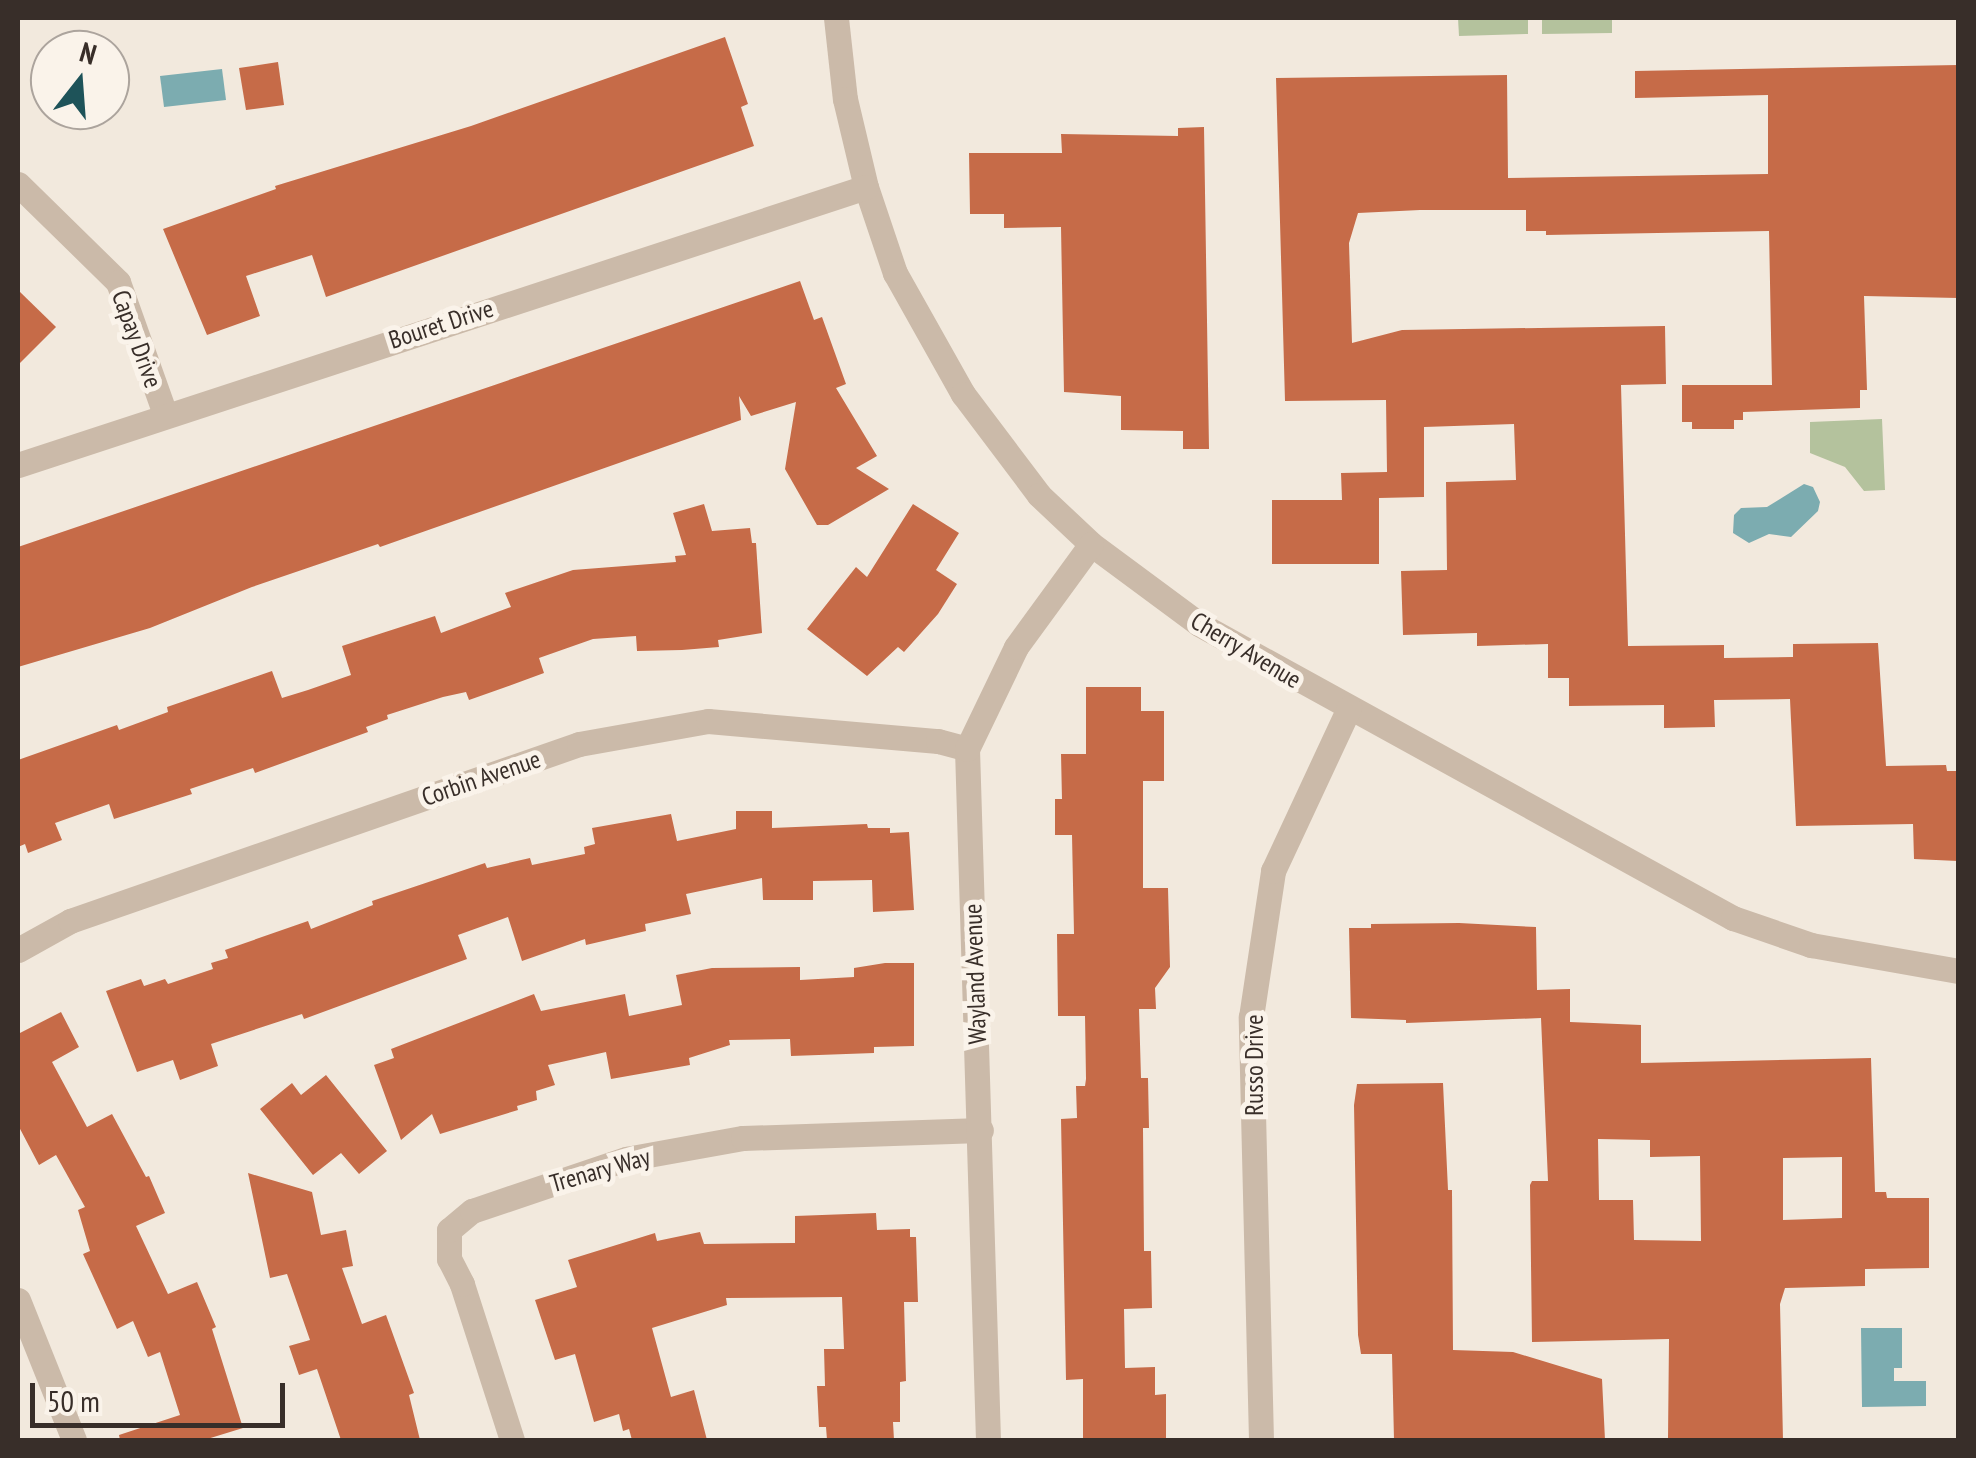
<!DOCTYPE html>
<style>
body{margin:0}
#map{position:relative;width:1976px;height:1458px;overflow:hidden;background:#f2e9dd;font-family:"PT Sans Narrow",sans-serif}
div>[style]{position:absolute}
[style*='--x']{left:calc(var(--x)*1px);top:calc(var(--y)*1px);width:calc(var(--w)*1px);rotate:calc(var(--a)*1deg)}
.green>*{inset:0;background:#b4c29d}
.water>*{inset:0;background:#7cacb0}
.building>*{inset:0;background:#c66b48}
.minor>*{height:25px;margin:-12.5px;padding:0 12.5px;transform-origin:12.5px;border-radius:12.5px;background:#cbbaa9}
span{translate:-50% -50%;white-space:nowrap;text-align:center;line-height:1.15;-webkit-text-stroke:10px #faf3ea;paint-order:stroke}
.street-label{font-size:25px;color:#382e29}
.frame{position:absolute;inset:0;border:20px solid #382e29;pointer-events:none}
.north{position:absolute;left:30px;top:30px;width:100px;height:100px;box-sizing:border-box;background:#faf3ea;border:2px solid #aca49d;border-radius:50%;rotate:17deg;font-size:28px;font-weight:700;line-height:40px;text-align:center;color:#382e29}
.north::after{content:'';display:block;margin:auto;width:35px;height:45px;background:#1e5359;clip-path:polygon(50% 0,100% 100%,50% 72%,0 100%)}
.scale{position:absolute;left:30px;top:1383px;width:255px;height:45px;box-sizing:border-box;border:5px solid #382e29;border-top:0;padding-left:12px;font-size:30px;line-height:35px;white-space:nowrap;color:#382e29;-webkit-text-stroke:8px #faf3ea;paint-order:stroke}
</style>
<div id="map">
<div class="green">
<i style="clip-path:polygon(1458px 18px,1528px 18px,1528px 34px,1459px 36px)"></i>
<i style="clip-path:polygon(1542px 18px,1612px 18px,1612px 33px,1542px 34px)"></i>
<i style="clip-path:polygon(1882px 419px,1885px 490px,1864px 491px,1845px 467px,1810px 453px,1810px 422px)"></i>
</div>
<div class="water">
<i style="clip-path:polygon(222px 69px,226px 100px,164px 107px,160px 76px)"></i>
<i style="clip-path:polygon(1804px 484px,1813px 487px,1820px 502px,1818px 511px,1791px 537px,1769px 534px,1749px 543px,1733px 533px,1734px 515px,1741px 508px,1767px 507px)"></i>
<i style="clip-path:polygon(1861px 1328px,1902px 1328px,1902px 1368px,1894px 1368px,1894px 1381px,1926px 1381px,1926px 1406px,1862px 1407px)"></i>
</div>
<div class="building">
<i style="clip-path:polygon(725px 37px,748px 104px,741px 107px,754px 146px,326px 297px,312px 255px,246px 276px,260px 316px,207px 335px,163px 229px,276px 189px,275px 186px,471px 126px)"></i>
<i style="clip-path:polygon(278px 62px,284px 105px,246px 110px,239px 68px)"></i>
<i style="clip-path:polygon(1958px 65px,1958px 298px,1864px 296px,1867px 390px,1860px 390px,1860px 408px,1743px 412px,1743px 420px,1734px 420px,1734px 429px,1692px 429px,1692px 422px,1682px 422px,1682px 385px,1772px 385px,1769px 231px,1546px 235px,1546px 231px,1526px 231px,1526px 210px,1420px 210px,1358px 213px,1349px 243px,1352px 343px,1402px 330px,1665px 326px,1666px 384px,1621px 385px,1628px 646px,1724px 645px,1724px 658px,1793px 657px,1793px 644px,1878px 643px,1886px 766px,1946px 765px,1947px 771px,1958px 771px,1958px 861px,1914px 859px,1913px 824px,1796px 826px,1790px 699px,1714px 700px,1715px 727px,1664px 728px,1664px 705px,1569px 706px,1569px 678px,1548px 678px,1548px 644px,1477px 646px,1477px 633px,1403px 635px,1401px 571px,1447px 570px,1446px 482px,1516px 480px,1514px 424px,1424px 427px,1424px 497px,1379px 498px,1379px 564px,1272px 564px,1272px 500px,1342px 500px,1341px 473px,1387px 472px,1386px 400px,1285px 401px,1276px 78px,1507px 75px,1508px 178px,1768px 174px,1768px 95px,1635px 98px,1635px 71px)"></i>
<i style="clip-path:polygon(1204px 127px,1209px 449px,1183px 449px,1183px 431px,1121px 430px,1121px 396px,1064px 392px,1061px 227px,1004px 228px,1004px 214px,970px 214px,969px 153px,1062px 153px,1061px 134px,1178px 136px,1178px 128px)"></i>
<i style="clip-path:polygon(800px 281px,814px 320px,822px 317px,846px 384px,836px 388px,877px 456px,856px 468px,889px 489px,828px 525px,817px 525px,785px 469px,796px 402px,751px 416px,739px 396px,741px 420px,380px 547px,378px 544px,252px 587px,150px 628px,18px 667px,18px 547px)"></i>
<i style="clip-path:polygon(18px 290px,56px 327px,18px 365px)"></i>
<i style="clip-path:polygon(704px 504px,712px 531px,750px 528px,752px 543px,756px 543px,762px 633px,718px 640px,719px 647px,682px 650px,637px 651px,636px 636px,593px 639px,539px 658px,544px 673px,503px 688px,469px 700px,466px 692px,443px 697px,387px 715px,388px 719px,366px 727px,368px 732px,255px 773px,253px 768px,190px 789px,192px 794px,114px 819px,109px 804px,55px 823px,62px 840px,28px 853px,25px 844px,18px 847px,18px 760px,117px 725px,119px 730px,168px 712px,167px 707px,272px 671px,282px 698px,308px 690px,351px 675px,342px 646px,435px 616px,441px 633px,511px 607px,505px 593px,573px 570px,676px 562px,675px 556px,686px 555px,673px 513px)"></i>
<i style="clip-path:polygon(913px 504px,959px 533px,936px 570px,957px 584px,938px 614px,904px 652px,898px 647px,867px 676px,807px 629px,856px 567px,867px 577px)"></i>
<i style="clip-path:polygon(1086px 687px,1141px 687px,1141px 711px,1164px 711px,1164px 781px,1143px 781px,1143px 888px,1168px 888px,1170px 967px,1155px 988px,1156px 1009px,1139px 1009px,1141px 1078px,1148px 1078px,1149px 1128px,1143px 1128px,1144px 1251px,1151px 1251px,1152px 1308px,1124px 1309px,1125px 1368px,1155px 1367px,1155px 1395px,1166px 1394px,1166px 1440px,1083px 1440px,1083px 1379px,1066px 1380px,1061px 1119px,1077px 1118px,1076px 1086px,1085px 1086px,1086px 1079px,1085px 1016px,1058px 1016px,1057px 934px,1074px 934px,1072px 835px,1055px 835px,1055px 799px,1062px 799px,1061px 754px,1086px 754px)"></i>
<i style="clip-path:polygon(736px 811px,772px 811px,772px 828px,867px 824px,868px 828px,890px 828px,890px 833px,909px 832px,914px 910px,873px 912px,872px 880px,813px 881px,813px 900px,763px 900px,762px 878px,686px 894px,691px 914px,645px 924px,646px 931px,586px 945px,585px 939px,522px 961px,508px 917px,458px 935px,467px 959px,304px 1019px,302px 1014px,211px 1044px,218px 1066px,180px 1080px,173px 1060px,137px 1072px,106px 991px,141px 979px,144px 986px,165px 979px,168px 984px,213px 969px,211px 963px,228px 958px,225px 950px,308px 921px,311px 929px,373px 905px,372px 901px,485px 863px,487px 868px,530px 858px,532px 865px,585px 854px,584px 847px,595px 844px,592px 828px,671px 814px,677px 841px,736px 829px)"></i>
<i style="clip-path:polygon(evenodd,1459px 923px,1536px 927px,1537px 990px,1570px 989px,1570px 1022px,1641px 1025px,1641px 1063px,1871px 1058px,1875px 1192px,1886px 1192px,1887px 1198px,1929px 1198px,1929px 1268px,1865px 1269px,1865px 1286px,1785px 1288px,1780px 1304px,1783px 1440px,1668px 1438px,1669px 1339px,1532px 1342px,1530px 1185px,1532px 1181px,1548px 1181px,1541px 1018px,1406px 1023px,1406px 1020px,1351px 1018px,1349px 928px,1371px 928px,1371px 924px,1459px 923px,1598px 1139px,1650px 1140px,1650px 1157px,1700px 1156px,1701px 1241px,1634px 1240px,1633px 1200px,1599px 1200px,1598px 1139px,1459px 923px,1842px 1157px,1842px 1218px,1783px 1220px,1783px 1158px,1842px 1157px)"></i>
<i style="clip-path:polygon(885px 963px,914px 963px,914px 1046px,874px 1047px,874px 1053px,791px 1056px,790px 1039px,729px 1040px,730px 1045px,689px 1058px,690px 1065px,611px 1079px,606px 1052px,548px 1065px,555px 1085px,536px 1091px,537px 1100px,517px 1106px,518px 1110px,440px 1134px,432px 1114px,401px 1140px,374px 1065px,394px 1058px,391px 1049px,534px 994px,541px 1011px,625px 994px,629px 1016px,682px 1005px,676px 975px,712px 968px,800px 967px,800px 980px,854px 977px,854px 968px)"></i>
<i style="clip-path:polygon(61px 1012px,79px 1047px,52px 1062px,87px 1127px,112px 1114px,146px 1177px,149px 1176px,165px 1213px,136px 1226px,168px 1294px,197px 1282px,216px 1327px,212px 1329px,243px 1428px,204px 1440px,120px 1440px,119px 1435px,180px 1415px,160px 1352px,148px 1357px,133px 1321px,117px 1329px,83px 1254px,90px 1251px,78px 1210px,85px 1207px,56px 1155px,39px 1165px,18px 1125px,18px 1034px)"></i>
<i style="clip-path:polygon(326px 1075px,387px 1151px,359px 1174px,341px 1153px,313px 1175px,260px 1109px,292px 1083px,301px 1095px)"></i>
<i style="clip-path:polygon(1443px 1083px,1448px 1190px,1452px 1190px,1453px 1350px,1513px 1352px,1602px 1379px,1605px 1440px,1394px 1440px,1392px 1354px,1361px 1354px,1358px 1335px,1354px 1105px,1357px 1084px)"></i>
<i style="clip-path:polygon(248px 1173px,312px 1192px,321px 1235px,346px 1230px,353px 1266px,342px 1268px,362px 1324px,386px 1315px,414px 1393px,409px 1395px,420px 1440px,341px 1440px,317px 1369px,299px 1375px,289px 1346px,310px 1340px,287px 1274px,270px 1278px)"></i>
<i style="clip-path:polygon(876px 1213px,877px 1230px,910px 1229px,910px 1237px,916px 1237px,918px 1302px,904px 1302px,906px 1381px,900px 1382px,900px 1422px,893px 1422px,894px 1440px,827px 1440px,826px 1427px,819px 1427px,817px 1386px,825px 1386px,824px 1349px,844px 1349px,842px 1297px,726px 1298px,727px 1305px,652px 1328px,671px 1397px,694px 1390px,707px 1440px,632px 1440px,629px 1429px,623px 1431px,619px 1414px,594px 1422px,575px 1354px,555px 1360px,535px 1300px,577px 1287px,568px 1260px,655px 1233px,657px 1241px,700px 1232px,704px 1244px,795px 1243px,795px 1216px)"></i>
</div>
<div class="minor">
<i style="--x:836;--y:18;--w:81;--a:83.7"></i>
<i style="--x:845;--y:99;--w:90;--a:76.6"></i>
<i style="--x:866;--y:187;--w:91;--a:71.4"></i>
<i style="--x:895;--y:273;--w:139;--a:60.7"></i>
<i style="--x:963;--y:394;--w:126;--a:53"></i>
<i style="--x:1039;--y:495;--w:71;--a:43.3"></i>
<i style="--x:1091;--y:544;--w:134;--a:36.5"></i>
<i style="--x:1199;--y:624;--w:610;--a:28.84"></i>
<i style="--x:1733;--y:918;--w:83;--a:19.1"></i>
<i style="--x:1811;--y:945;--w:149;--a:10"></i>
<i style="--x:18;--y:184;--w:140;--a:44.4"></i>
<i style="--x:118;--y:282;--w:140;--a:70.4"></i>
<i style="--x:18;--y:465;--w:892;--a:-18.15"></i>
<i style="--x:18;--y:950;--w:60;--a:-29.1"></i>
<i style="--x:70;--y:921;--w:539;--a:-19.17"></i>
<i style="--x:579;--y:744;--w:131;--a:-10.1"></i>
<i style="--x:708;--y:721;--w:231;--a:5"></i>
<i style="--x:938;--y:741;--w:30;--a:15"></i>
<i style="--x:18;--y:1300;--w:151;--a:68.2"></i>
<i style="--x:512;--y:1440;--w:164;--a:-107.8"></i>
<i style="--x:462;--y:1284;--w:28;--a:-117"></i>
<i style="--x:449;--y:1259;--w:29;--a:-90"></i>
<i style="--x:449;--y:1230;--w:30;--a:-40"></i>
<i style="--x:472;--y:1211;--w:163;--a:-18.7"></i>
<i style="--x:626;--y:1159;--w:119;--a:-10.2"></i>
<i style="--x:743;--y:1138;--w:238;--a:-1.9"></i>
<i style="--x:988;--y:1440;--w:691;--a:-91.74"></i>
<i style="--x:967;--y:749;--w:113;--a:-64.3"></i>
<i style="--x:1016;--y:647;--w:127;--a:-53.9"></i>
<i style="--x:1261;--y:1440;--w:423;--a:-91.4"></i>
<i style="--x:1251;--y:1017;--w:148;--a:-81.4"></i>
<i style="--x:1273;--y:871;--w:180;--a:-65"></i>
</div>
<div class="street-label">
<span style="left:441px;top:324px;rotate:-18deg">Bouret Drive</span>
<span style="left:137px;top:339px;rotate:70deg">Capay Drive</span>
<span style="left:1246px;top:650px;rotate:31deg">Cherry Avenue</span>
<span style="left:481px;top:778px;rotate:-19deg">Corbin Avenue</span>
<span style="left:975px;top:974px;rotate:-92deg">Wayland Avenue</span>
<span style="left:1254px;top:1065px;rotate:-90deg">Russo Drive</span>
<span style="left:600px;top:1170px;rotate:-16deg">Trenary Way</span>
</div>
<div class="frame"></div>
<div class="north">N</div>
<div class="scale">50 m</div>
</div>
